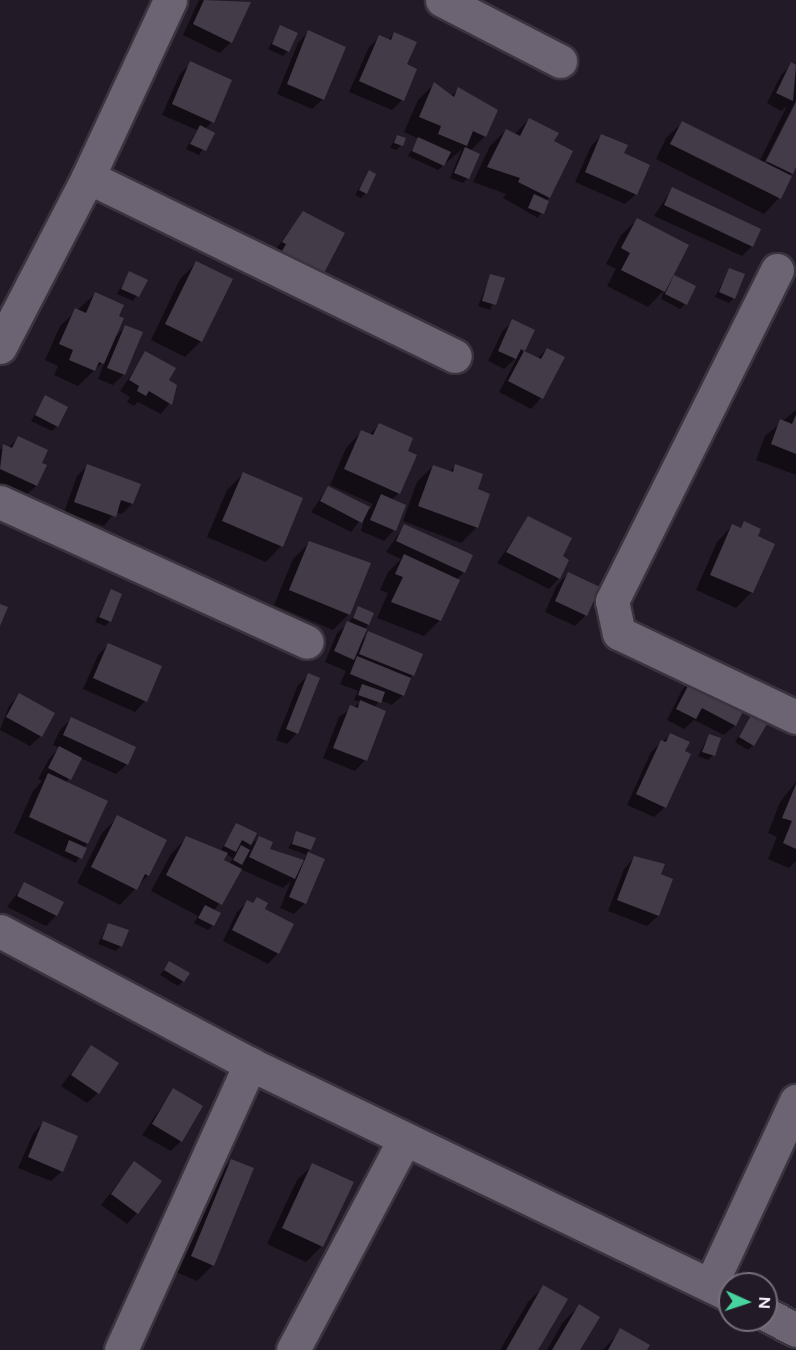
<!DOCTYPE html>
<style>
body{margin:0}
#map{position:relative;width:796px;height:1350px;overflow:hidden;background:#221a26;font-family:Figtree,sans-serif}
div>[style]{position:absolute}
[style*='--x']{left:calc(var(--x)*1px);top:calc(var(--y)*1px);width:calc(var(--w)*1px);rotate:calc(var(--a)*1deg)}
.shadow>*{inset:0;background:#0007}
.building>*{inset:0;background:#443b49}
.roads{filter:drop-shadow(2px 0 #3a343e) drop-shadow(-2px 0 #3a343e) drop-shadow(0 2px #3a343e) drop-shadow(0 -2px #3a343e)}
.minor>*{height:33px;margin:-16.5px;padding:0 16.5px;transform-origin:16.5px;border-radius:16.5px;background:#6d6473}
span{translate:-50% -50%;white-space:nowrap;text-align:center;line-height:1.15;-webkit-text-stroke:4.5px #221a26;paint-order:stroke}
.north{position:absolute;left:718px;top:1272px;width:60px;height:60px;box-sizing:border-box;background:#221a26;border:2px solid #76707a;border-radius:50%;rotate:93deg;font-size:16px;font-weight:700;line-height:24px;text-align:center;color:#f5f0f9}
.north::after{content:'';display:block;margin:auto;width:21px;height:27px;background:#47d49e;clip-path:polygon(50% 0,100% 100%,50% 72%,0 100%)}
</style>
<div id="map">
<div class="shadow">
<i style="clip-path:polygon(199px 0,249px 3px,231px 42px,220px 53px,183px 35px)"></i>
<i style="clip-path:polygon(281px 27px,288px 51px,283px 56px,268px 49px)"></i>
<i style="clip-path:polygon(308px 32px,323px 99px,312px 109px,277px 94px,298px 43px)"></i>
<i style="clip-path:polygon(395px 33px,405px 65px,402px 100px,392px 110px,349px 92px,369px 47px,380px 37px,388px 40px)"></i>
<i style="clip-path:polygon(191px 63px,212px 122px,205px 129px,213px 133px,199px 155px,186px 149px,197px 130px,162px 115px,180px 74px)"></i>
<i style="clip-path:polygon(792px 64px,796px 66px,796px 100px,762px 167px,764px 169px,796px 105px,796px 164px,779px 198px,764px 214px,656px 159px,666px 138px,682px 123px,759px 162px,787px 106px,781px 111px,767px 103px,781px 75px)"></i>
<i style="clip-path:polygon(434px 84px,451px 96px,459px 89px,485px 136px,470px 151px,468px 178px,463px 183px,450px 178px,462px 149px,438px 170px,408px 156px,419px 139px,404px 132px,418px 100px)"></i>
<i style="clip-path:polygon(529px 119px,552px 142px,571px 152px,538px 218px,503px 198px,506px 194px,473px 182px,490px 146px,506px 130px,514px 135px)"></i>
<i style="clip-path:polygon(602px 135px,622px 154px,636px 194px,625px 204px,575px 182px,591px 146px)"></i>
<i style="clip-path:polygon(397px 136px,401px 145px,397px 150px,390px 148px)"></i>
<i style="clip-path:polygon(369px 172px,366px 193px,361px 198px,355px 195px)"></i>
<i style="clip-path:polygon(672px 189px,752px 246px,742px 256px,654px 216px)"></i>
<i style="clip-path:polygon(303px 213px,323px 272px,313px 283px,273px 253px)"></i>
<i style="clip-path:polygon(637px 220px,668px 284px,675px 277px,685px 304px,680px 309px,661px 299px,665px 289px,648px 307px,607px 286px,616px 269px,606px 264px,621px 235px)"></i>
<i style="clip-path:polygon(196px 263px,201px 341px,185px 357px,151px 340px,180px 279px)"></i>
<i style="clip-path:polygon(730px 269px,734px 298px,729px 303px,715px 297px)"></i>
<i style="clip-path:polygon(129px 273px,146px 280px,133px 301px,117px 294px)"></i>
<i style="clip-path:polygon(491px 275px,503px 279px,490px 310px,478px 306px)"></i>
<i style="clip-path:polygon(96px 293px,117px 317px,114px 338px,126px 326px,124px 374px,113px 385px,98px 379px,105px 360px,78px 386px,54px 375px,58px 366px,45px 360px,60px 326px)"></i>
<i style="clip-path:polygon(513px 321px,522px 351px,537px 359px,547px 349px,563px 358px,541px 398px,531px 409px,499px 392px,518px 356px,504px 369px,488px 361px,502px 332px)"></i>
<i style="clip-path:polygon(146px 353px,175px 396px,161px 414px,138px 402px,134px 406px,127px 402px,130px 397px,120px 391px)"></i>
<i style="clip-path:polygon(45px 397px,57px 426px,52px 431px,31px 421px)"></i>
<i style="clip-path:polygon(796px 410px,796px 475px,756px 460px,765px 436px)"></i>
<i style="clip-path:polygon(379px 425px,406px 451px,399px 493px,391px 500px,394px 530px,384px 541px,361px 531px,365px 514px,351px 532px,311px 512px,328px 487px,370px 509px,373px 504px,330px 485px,346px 448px,361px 432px,369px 435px)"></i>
<i style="clip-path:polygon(18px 438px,45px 466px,36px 486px,25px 496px,0 484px,0 449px,8px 448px)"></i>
<i style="clip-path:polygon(87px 466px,132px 504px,122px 514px,115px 512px,104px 526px,64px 512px,77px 476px)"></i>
<i style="clip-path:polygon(433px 466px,449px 472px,456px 466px,476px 490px,477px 527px,461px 543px,403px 521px,417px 482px)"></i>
<i style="clip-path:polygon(243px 474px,281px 546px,266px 562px,207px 537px,227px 490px)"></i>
<i style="clip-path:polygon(528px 518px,561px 557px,559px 578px,549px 589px,497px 563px)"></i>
<i style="clip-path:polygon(745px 523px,752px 592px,736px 608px,696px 590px,717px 542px,732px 526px,739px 529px)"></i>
<i style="clip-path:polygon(404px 526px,464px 572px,456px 580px,440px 620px,424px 636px,377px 618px,388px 593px,380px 590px,388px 572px,401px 559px,386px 552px)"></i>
<i style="clip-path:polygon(309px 543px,369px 564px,349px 614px,333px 630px,274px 605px,293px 559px)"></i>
<i style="clip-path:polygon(568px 574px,586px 615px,575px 626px,545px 612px,557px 585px)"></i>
<i style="clip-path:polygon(111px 591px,110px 621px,105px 626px,95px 622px)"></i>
<i style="clip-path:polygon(358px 608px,368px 624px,360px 642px,369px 633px,421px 655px,403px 695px,392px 705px,380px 700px,374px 708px,365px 760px,355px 771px,323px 758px,339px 717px,361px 702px,354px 700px,358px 691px,340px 684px,346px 671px,325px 662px,337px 633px,349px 623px)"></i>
<i style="clip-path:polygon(108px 645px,145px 701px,135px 712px,83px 689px,98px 655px)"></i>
<i style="clip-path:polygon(309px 675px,297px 733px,287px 744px,276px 740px,298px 685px)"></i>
<i style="clip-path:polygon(692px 679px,735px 725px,724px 735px,694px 720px,684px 729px,667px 720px,682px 690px)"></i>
<i style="clip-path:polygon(19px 695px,41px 736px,30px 746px,0 730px,9px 706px)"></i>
<i style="clip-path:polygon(755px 712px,753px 745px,748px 750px,735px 742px)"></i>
<i style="clip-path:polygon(71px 719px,127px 764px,116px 774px,80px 758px,66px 783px,87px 843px,76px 863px,14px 833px,33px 791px,42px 781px,38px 779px,49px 759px,59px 748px,53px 745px,60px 730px)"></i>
<i style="clip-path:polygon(670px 735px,665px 807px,654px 817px,627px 805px,651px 752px)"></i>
<i style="clip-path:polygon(709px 735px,713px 755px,708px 760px,698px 756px)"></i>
<i style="clip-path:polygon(796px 782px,796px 861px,789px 868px,768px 859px,777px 837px,768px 833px,780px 802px)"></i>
<i style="clip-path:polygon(118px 817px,148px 875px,120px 905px,77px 883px,102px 833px)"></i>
<i style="clip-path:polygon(evenodd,236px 825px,255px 834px,249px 847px,259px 837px,268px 850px,302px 861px,307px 855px,288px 848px,297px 833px,310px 849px,306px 853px,323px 860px,305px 903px,294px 914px,280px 908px,291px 881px,283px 888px,240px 869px,214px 911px,213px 925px,208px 930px,194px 923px,198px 916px,151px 891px,171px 854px,186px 838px,221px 850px,236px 825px,226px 854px,233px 858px,229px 865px,222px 861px,226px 854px)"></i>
<i style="clip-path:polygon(634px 858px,671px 880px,658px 916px,647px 926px,608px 911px,624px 869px)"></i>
<i style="clip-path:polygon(24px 884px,56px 916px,46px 926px,7px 907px)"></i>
<i style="clip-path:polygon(257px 899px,278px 953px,268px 964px,223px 941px,237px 912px,247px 902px,252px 904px)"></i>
<i style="clip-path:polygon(108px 924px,121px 946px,116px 951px,98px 944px)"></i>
<i style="clip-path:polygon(170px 963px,183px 981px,178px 986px,160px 975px)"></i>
<i style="clip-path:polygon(91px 1047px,98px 1093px,87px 1103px,61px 1086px)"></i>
<i style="clip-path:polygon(173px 1090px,181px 1141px,171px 1151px,142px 1135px)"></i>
<i style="clip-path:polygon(43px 1123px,62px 1171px,51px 1181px,18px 1168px,33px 1134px)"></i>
<i style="clip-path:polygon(231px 1161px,213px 1265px,197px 1281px,176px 1272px,216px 1176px)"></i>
<i style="clip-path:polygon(134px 1163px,137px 1213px,127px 1224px,101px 1205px)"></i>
<i style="clip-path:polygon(313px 1165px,322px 1246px,306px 1262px,267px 1244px,297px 1180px)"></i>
<i style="clip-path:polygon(543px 1287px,536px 1350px,500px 1350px,528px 1302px)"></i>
<i style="clip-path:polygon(579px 1306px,578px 1350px,547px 1350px,563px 1322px)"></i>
<i style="clip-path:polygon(621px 1330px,646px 1350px,603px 1350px)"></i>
</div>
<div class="building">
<i style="clip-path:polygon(204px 0,251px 2px,232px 43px,193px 24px)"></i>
<i style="clip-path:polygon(280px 25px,298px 33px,289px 52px,272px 44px)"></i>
<i style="clip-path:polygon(308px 30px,346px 47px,324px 100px,287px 84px)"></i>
<i style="clip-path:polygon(394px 32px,417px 42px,407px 64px,417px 69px,404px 101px,359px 81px,379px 35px,391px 40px)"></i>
<i style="clip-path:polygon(190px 61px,232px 80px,214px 123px,172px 104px)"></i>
<i style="clip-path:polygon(791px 62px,796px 65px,793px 101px,776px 93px)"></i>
<i style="clip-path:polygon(434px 82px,454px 97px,458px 87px,498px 110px,486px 137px,473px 131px,467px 146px,438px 134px,441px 126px,419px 117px)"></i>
<i style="clip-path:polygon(796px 102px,796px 167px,793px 174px,766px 161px)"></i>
<i style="clip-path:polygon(529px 118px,559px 133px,554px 141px,573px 151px,550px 198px,518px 182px,520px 178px,487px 167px,506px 129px,520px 136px)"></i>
<i style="clip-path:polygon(682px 121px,792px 176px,781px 199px,670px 144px)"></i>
<i style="clip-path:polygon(200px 125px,215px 133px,206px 151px,190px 144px)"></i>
<i style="clip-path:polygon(601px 134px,628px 145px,624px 153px,650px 165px,637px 195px,585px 172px)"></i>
<i style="clip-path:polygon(397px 135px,406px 138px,403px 146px,394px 143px)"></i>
<i style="clip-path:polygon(418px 137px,451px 152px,444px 166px,412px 151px)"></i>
<i style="clip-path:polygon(465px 147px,480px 154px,469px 179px,454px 173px)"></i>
<i style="clip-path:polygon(369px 170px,376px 174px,367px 194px,359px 190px)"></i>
<i style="clip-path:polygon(672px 187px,761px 229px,753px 247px,664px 205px)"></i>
<i style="clip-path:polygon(534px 194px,549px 201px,544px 214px,528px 208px)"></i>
<i style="clip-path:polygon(303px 211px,345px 233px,324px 273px,282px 251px,286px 244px,282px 242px)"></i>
<i style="clip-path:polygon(637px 218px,689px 245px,665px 292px,621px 270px,630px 253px,621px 248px)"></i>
<i style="clip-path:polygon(196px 261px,233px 279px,202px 342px,165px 324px)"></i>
<i style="clip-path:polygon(729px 268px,745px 274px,735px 299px,719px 292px)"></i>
<i style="clip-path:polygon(129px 271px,148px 280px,139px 297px,121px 289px)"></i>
<i style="clip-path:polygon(490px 274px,505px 278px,496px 305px,482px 301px)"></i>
<i style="clip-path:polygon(674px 275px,696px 286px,687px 305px,665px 294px)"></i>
<i style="clip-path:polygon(95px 292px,124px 305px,119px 316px,124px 318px,104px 364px,99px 362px,95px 371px,69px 360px,73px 350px,59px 344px,75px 308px,86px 313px)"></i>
<i style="clip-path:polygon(512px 319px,535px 330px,525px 351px,521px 349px,516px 359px,498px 351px)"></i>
<i style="clip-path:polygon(125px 325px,143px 332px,125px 375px,107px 368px)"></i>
<i style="clip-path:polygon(547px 348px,565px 357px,543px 399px,508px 381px,524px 351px,541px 359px)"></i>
<i style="clip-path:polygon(145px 351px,176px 368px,169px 380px,177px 385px,172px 405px,149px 391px,146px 396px,137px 391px,139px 386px,129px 380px)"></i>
<i style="clip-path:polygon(45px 395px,68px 407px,58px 427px,35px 415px)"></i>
<i style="clip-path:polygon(796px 415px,796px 454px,771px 444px,780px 419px,792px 424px)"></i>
<i style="clip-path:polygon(379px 423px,413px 438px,408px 451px,417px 455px,400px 494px,344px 469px,361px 430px,373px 435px)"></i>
<i style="clip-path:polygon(18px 436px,48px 450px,42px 463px,47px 465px,37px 486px,0 469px,3px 444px,12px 448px)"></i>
<i style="clip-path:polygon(87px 464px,141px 484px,133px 504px,121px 500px,116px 517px,74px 502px)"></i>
<i style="clip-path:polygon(455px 464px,483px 474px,478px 489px,490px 494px,478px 528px,418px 506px,433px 465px,453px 472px)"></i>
<i style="clip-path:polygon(243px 472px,303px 498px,283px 547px,222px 521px)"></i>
<i style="clip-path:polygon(328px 486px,370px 507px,362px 523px,320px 501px)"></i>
<i style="clip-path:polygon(381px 494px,406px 505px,396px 531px,370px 520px)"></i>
<i style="clip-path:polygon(528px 516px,572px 538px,563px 556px,569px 560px,560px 579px,506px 552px)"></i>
<i style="clip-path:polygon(744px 521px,761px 529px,758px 536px,775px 544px,753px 593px,710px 575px,732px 524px,741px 528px)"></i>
<i style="clip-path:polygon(404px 524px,473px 555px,465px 573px,396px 541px)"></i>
<i style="clip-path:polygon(309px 541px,371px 563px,350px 615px,289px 590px)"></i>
<i style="clip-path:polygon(404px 554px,460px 580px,441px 621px,391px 602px,403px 577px,395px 574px)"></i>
<i style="clip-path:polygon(568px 572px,600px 587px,587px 616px,555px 601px)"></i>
<i style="clip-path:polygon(111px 589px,122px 594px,111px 622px,99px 617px)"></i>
<i style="clip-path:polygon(0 604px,8px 607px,0 626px)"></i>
<i style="clip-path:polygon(358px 606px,374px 613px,369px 625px,353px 618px)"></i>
<i style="clip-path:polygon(347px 621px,367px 629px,354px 660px,334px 651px)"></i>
<i style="clip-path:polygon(368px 631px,423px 654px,414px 676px,359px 654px)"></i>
<i style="clip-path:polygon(108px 643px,162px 666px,147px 702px,93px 678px)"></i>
<i style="clip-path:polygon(357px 656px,411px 678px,404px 696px,350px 674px)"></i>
<i style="clip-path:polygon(308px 673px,320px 678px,298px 734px,286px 729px)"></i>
<i style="clip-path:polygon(692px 678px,746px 705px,736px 726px,702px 708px,696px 719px,676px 709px)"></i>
<i style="clip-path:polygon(362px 684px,385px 692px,381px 703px,358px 695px)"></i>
<i style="clip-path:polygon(19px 693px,55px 713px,42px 737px,6px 717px)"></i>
<i style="clip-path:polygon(360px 700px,386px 711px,367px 761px,333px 748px,350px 705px,358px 708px)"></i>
<i style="clip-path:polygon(754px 710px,770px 719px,754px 746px,739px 737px)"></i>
<i style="clip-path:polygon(71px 717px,136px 747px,128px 765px,63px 735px)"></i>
<i style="clip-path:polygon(670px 733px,690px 742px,685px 751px,691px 754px,666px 808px,636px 794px,661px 740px,666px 742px)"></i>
<i style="clip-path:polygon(709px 734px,721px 738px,715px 756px,702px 752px)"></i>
<i style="clip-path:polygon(59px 746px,82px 758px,71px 780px,48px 768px)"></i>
<i style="clip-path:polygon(48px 773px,108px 801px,88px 844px,29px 817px)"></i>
<i style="clip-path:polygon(796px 784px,796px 849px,783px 843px,792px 821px,782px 818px)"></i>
<i style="clip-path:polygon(117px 815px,167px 840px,149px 876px,145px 874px,137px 890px,91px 867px)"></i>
<i style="clip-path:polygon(236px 823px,257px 833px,251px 845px,242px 840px,236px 852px,224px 846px)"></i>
<i style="clip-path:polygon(296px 831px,316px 838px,311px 850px,292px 844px)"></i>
<i style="clip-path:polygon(186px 836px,228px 853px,224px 860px,242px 869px,222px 905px,166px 875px)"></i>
<i style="clip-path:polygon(259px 836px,273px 842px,270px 849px,304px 860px,295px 879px,249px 857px)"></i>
<i style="clip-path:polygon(69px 840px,87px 848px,82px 859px,65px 851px)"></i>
<i style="clip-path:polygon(241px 845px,250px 850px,242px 865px,233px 860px)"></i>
<i style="clip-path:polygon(308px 852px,325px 859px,306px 904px,289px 897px)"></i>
<i style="clip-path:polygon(634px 856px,665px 864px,661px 874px,673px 879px,659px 916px,617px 900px)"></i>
<i style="clip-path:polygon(24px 882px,64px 902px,57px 916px,17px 896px)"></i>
<i style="clip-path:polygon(257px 897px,268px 903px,265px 909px,294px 924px,279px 954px,232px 930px,247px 900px,253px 903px)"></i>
<i style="clip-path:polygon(205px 905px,221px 913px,214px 926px,198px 918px)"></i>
<i style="clip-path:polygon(108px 923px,129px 930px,122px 947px,102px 939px)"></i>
<i style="clip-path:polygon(169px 961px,190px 973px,184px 982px,164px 970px)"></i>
<i style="clip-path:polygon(91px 1045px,119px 1063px,99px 1094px,71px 1075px)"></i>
<i style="clip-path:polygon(173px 1088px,203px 1106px,182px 1142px,152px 1124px)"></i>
<i style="clip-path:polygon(43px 1121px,78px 1136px,63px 1172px,28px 1157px)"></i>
<i style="clip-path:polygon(231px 1159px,254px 1168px,214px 1266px,191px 1256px)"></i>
<i style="clip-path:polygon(134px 1161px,162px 1181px,138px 1214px,111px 1194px)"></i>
<i style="clip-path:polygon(312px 1163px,354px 1182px,323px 1247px,282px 1228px)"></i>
<i style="clip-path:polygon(543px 1285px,568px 1299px,538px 1350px,506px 1350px)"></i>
<i style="clip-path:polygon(579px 1304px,600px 1317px,580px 1350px,552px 1350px)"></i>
<i style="clip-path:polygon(620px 1328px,650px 1345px,647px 1350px,608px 1350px)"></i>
</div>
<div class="roads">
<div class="minor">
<i style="--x:442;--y:0;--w:133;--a:27.3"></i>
<i style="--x:88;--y:177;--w:408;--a:26"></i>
<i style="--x:777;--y:270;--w:370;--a:116.5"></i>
<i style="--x:612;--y:601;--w:33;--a:78"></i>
<i style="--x:619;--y:633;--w:196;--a:25.4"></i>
<i style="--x:0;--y:347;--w:191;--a:-62.6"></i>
<i style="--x:88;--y:177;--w:195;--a:-65.1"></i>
<i style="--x:0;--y:502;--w:337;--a:24.5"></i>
<i style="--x:0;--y:931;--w:283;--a:28"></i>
<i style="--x:250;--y:1064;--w:533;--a:25.7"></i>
<i style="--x:711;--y:1284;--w:202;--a:-65.1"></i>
<i style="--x:766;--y:1314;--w:34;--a:28"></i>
<i style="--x:121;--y:1350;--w:314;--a:-65.7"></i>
<i style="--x:293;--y:1350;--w:238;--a:-62.1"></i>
</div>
</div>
<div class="north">N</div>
</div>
